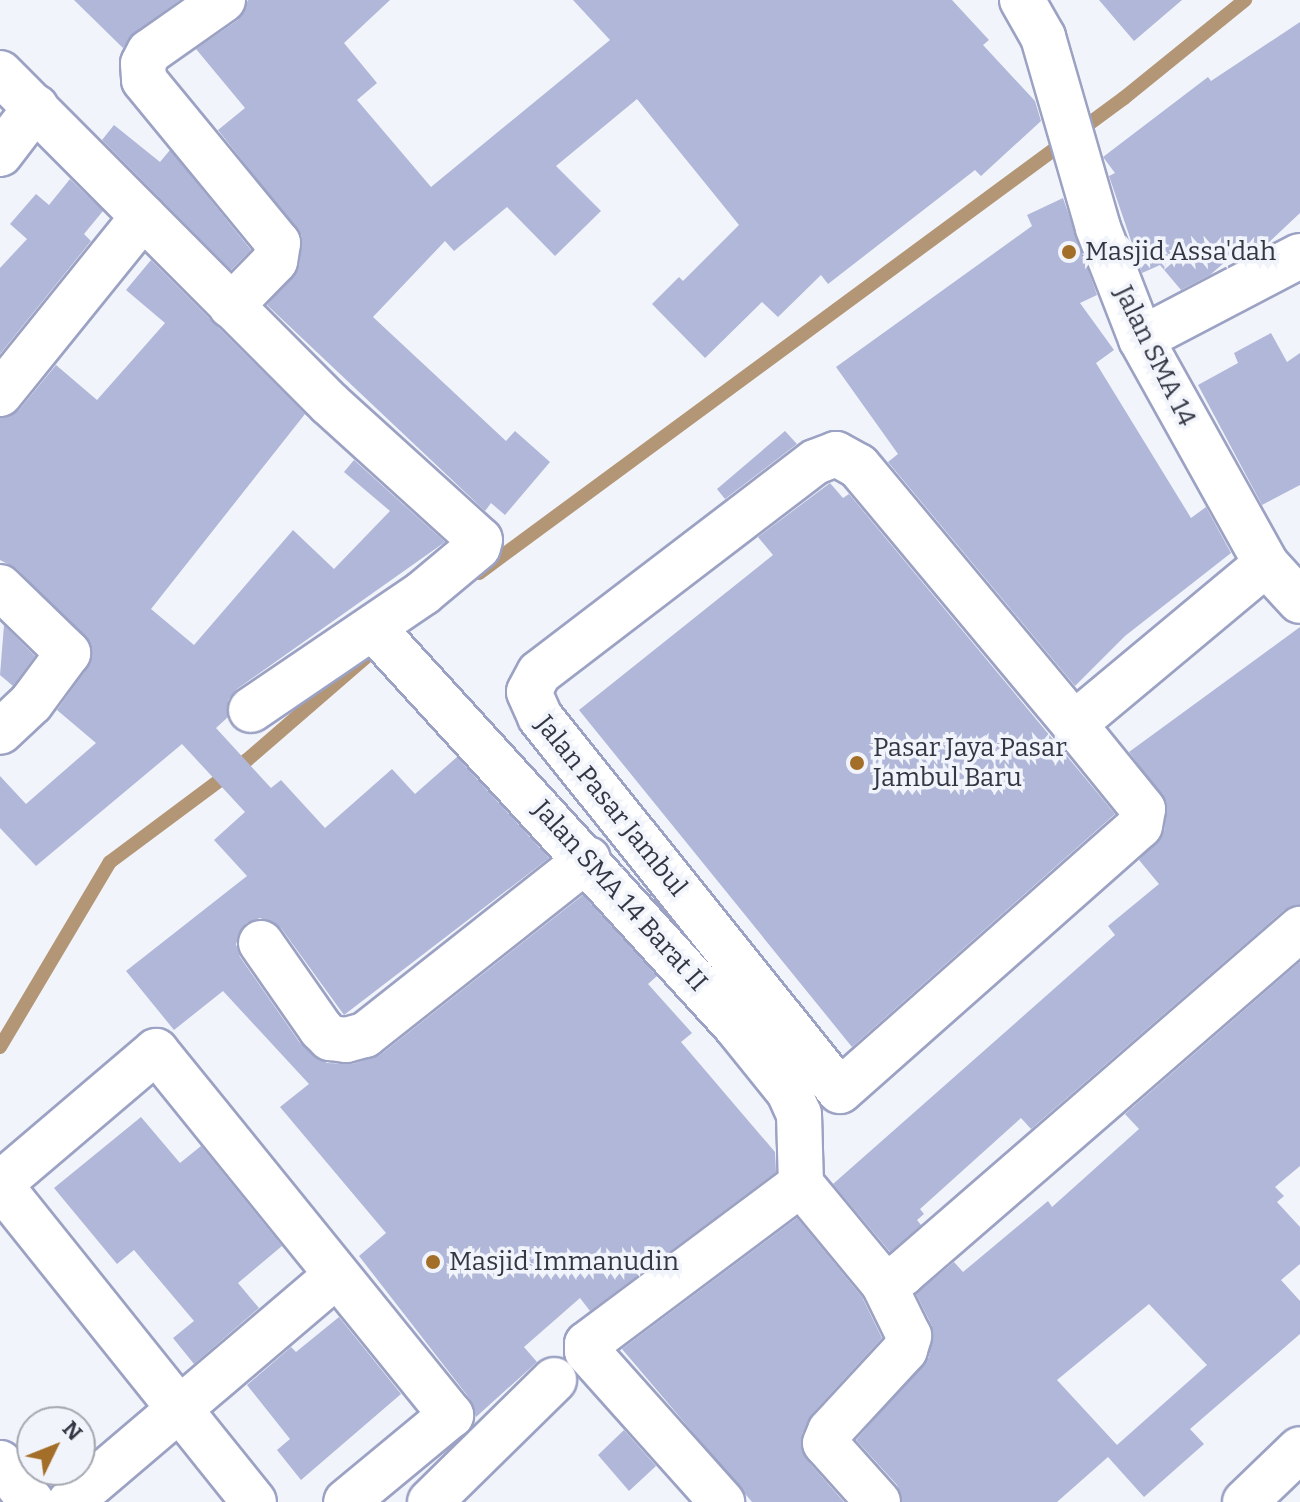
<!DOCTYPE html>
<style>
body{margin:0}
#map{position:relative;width:1300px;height:1502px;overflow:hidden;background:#f2f4fb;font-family:Bitter,serif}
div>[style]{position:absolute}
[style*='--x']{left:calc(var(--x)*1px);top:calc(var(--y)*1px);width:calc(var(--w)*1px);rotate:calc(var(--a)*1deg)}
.stream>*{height:14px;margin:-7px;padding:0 7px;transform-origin:7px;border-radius:7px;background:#b39675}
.building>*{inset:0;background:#b0b7d8}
.roads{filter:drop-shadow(2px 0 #9ca2c3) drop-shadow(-2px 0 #9ca2c3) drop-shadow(0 2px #9ca2c3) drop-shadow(0 -2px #9ca2c3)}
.minor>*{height:44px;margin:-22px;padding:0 22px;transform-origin:22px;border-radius:22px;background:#fff}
.dots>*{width:22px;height:22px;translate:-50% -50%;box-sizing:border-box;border:4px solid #f2f4fb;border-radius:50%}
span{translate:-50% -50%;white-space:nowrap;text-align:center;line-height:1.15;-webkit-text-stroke:7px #f2f4fb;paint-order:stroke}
.poi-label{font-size:26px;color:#333643}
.left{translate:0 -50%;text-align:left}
.street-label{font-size:26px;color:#333643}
.north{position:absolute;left:16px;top:1406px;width:80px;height:80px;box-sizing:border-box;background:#f2f4fb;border:2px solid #a6a8b1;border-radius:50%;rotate:47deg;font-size:22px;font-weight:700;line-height:32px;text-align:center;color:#333643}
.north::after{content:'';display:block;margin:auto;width:28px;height:36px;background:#a36e27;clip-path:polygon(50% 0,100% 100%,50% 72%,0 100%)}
</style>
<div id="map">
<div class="stream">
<i style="--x:479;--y:573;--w:801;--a:-36.37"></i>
<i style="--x:1124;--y:98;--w:156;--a:-39"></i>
<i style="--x:0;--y:1047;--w:215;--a:-59.3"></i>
<i style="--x:110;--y:862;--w:171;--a:-36.7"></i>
<i style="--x:247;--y:760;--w:169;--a:-40.9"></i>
</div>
<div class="building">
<i style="clip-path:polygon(74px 0,180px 0,135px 32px,123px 48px)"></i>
<i style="clip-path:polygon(248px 0,390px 0,344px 43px,377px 83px,357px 100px,431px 187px,610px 40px,573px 0,952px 0,989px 40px,983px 45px,1035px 101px,1041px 121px,981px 176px,975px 170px,828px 284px,821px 275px,778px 317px,762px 302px,705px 358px,652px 304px,679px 277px,683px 281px,739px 225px,637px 99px,556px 166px,601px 211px,555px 256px,507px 207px,454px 251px,445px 241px,373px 317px,506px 441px,515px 431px,550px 462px,505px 515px,491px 503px,485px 511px,267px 305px,299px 266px,302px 236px,218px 130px,245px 108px,196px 49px,238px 20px)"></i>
<i style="clip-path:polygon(1099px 0,1182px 0,1134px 41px)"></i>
<i style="clip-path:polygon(1300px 22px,1300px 213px,1265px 246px,1247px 255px,1241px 248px,1210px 275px,1181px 290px,1160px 265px,1142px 273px,1109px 176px,1115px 173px,1103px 157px,1208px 77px,1211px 81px)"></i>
<i style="clip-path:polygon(114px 125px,160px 162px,170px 150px,251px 250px,231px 270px,102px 140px)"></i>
<i style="clip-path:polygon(70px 179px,103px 211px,84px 234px,91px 241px,0 354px,0 268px,27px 239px,10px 224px,36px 194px,49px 205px)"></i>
<i style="clip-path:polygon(1063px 198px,1097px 295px,1080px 303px,1114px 350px,1096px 363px,1191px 518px,1206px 507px,1231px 553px,1125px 636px,1075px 686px,888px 462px,898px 454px,836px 367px,1032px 226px,1027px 215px)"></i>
<i style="clip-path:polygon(151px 260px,305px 414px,151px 609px,194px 645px,293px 530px,334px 569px,390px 511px,344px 472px,354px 460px,445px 542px,237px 689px,228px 700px,228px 717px,216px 728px,271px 788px,281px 780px,325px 828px,392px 769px,415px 794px,457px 757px,549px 858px,344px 1015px,281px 928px,260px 918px,246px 923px,236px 944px,240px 957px,300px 1043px,327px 1063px,352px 1064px,380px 1055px,583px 895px,657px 976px,648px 984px,692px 1033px,681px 1042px,775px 1152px,776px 1172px,590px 1311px,580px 1298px,524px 1347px,537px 1362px,476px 1417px,470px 1399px,359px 1256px,386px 1233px,280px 1107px,309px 1084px,223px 991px,174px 1030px,126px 971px,247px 876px,214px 840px,245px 812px,182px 744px,36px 866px,0 828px,0 776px,26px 804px,96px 743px,57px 710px,88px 667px,91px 644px,17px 569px,0 560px,0 418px,19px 410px,56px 365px,97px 400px,165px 323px,126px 290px)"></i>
<i style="clip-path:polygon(1271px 333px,1287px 362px,1300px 353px,1300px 485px,1262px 505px,1198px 385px,1238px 363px,1234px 353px)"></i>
<i style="clip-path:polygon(785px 431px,797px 444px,725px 499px,717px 489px)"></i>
<i style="clip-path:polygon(830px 483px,843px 498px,849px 494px,1115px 814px,852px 1047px,579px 710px,773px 555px,758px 537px)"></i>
<i style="clip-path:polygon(4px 625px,35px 656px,13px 686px,0 675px)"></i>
<i style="clip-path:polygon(1300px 627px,1300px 905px,1284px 910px,1031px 1129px,1021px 1118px,920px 1209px,924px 1214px,917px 1220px,921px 1225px,890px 1252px,833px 1184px,1115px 935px,1108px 926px,1159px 884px,1139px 860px,1164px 831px,1167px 803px,1129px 752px)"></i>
<i style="clip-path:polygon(evenodd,1300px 962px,1300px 1166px,1275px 1187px,1284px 1196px,1277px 1202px,1300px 1227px,1300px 1264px,1281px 1280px,1300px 1301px,1300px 1334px,1190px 1429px,1204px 1444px,1144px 1497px,1108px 1457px,1057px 1502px,902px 1502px,897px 1485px,856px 1440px,929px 1357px,932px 1326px,916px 1294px,954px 1262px,963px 1272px,1048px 1201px,1052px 1207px,1139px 1129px,1125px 1114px,1300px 962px,1149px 1304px,1207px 1365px,1117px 1445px,1057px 1380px,1149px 1304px)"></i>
<i style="clip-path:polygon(141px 1117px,180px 1163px,201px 1146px,282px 1246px,238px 1283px,259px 1308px,194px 1364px,173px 1338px,194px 1321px,134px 1250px,117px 1264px,54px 1188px)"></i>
<i style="clip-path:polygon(797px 1218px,862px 1297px,882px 1338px,812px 1414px,802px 1434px,806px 1459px,844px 1502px,752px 1502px,622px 1349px)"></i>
<i style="clip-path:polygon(339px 1317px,401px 1394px,301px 1480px,277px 1450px,290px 1439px,247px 1385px,291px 1347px,296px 1352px)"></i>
<i style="clip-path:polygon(624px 1430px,656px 1466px,629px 1491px,598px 1455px)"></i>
</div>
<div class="roads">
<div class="minor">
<i style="--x:223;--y:0;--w:90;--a:144.9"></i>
<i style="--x:149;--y:52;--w:13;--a:117"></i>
<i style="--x:143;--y:64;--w:16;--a:86"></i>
<i style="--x:144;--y:80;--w:211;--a:50.6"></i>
<i style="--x:278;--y:243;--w:18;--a:99"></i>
<i style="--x:275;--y:261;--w:63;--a:134.4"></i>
<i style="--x:1022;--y:0;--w:43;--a:60.4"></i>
<i style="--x:1043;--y:37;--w:199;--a:73.9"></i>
<i style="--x:1098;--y:228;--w:119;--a:68.8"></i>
<i style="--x:1141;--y:339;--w:257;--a:60.9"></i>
<i style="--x:1266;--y:564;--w:50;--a:47.4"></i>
<i style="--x:0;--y:73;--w:467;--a:45.1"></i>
<i style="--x:330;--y:404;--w:202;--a:42.2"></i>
<i style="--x:480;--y:540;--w:7;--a:106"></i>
<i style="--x:478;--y:547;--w:72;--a:140.1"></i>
<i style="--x:423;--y:593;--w:208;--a:145.8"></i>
<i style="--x:0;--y:154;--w:59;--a:-52.5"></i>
<i style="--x:1141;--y:339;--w:179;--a:-27.6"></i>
<i style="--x:0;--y:394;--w:228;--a:-51.1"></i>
<i style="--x:0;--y:587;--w:95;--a:44.1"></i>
<i style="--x:68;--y:653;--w:62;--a:126.5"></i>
<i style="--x:31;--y:703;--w:42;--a:136.9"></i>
<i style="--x:373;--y:628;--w:537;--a:47.64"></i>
<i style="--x:735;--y:1025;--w:86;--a:51.1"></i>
<i style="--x:789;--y:1092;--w:24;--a:66"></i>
<i style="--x:799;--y:1114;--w:70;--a:88.4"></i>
<i style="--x:801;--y:1184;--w:267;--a:143.2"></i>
<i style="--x:587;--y:1344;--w:7;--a:90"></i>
<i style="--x:587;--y:1351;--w:203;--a:48.2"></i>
<i style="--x:1074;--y:724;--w:336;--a:-129.9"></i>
<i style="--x:858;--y:466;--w:25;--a:-151"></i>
<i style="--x:836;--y:454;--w:22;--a:159"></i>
<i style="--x:815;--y:462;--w:347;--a:142.6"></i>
<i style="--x:539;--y:673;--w:21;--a:118"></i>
<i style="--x:529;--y:692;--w:27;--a:66"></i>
<i style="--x:540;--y:717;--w:479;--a:51.3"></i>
<i style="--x:840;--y:1091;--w:400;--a:-41.5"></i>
<i style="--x:1140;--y:826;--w:17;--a:-80"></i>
<i style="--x:1143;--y:809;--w:109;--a:-129.1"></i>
<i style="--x:1074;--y:724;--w:250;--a:-39.8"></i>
<i style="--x:261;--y:943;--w:105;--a:55.1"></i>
<i style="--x:321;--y:1029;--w:13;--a:45"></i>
<i style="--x:330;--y:1038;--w:16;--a:7"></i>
<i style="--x:346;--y:1040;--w:20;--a:-15"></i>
<i style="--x:365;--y:1035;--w:284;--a:-38.3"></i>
<i style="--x:0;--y:1184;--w:205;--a:-40.4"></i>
<i style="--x:156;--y:1051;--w:469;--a:51"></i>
<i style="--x:451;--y:1415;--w:136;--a:140.4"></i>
<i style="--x:801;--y:1184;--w:129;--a:50.4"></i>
<i style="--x:883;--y:1283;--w:21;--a:-25"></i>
<i style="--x:902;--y:1274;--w:527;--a:-40.92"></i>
<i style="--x:0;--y:1185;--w:406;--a:51.3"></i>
<i style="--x:0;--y:1463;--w:50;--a:50.6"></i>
<i style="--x:70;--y:1502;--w:350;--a:-40.4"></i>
<i style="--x:430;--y:1502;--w:174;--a:-44.5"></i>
<i style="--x:878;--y:1502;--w:79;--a:-131.9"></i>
<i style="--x:825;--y:1443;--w:13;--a:-67"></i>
<i style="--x:830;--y:1431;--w:110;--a:-47.2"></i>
<i style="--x:905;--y:1350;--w:15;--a:-74"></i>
<i style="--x:909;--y:1336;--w:59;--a:-116.1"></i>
<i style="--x:1245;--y:1502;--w:76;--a:-43.9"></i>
</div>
</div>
<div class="dots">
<i style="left:1069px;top:252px;background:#a36e27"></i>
<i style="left:857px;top:763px;background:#a36e27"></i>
<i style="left:433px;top:1262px;background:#a36e27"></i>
</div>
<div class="poi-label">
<span class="left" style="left:1085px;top:252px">Masjid Assa'dah</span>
<span class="left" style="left:873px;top:763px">Pasar Jaya Pasar<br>Jambul Baru</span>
<span class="left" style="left:449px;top:1262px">Masjid Immanudin</span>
</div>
<div class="street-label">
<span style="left:1155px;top:356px;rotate:64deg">Jalan SMA 14</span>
<span style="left:611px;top:806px;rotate:51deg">Jalan Pasar Jambul</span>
<span style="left:620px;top:896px;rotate:48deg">Jalan SMA 14 Barat II</span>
</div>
<div class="north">N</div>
</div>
